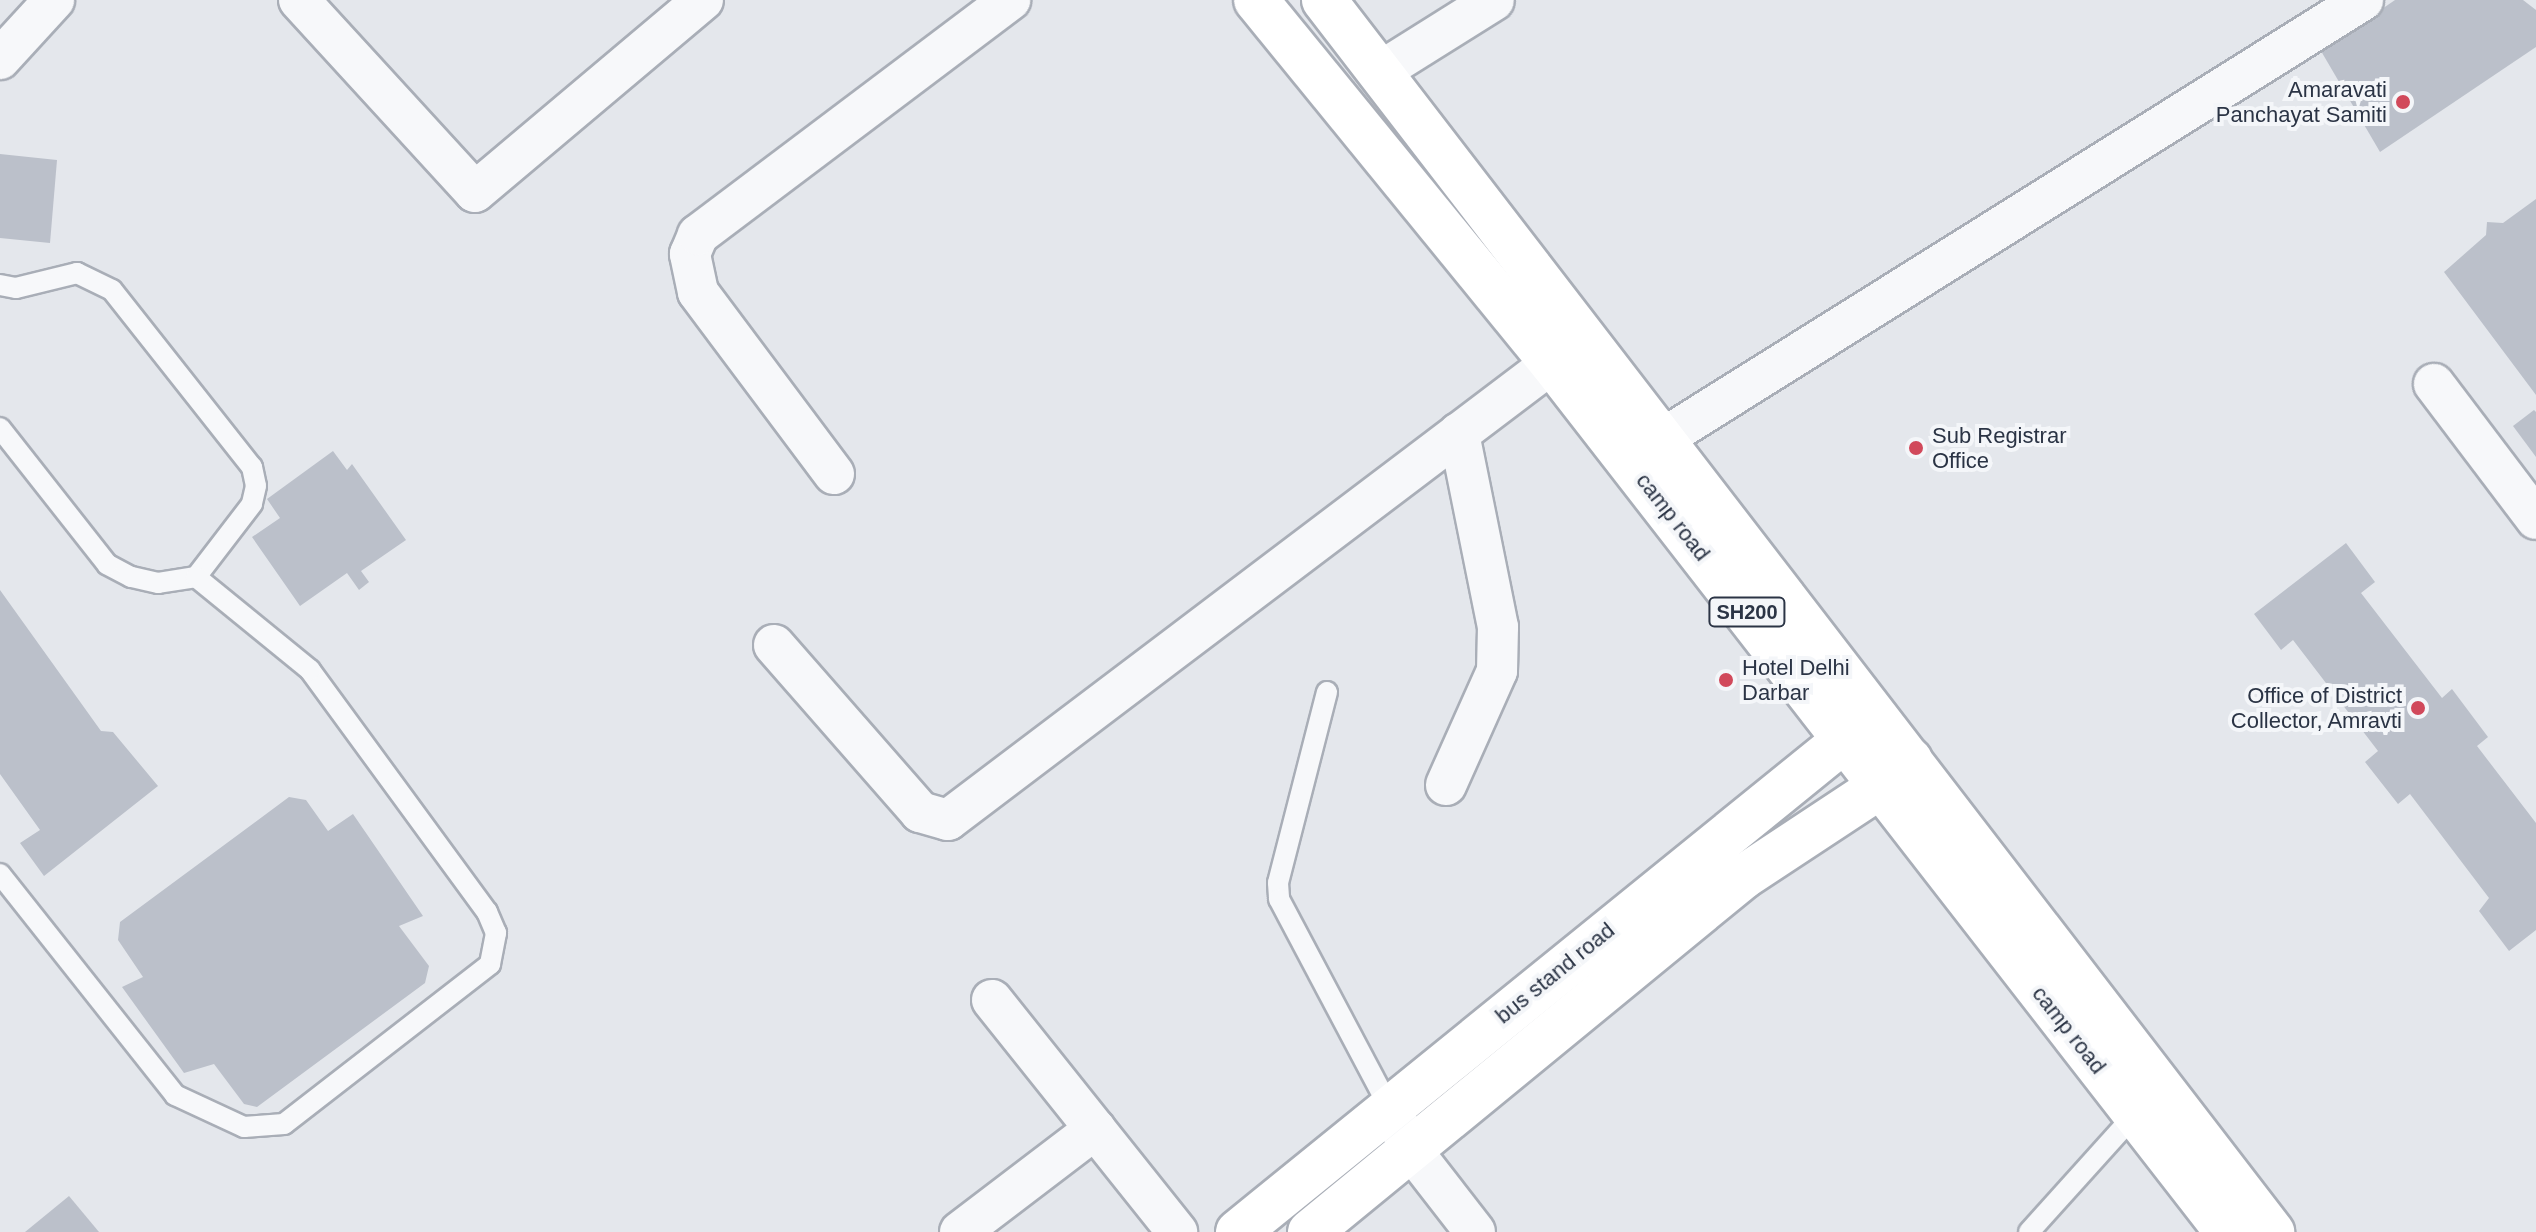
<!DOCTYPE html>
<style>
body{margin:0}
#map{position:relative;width:2536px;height:1232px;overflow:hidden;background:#e4e7ec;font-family:Helvetica,sans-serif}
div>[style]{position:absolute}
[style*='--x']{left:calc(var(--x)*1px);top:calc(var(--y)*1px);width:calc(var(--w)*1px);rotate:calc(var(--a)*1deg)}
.building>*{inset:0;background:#bbc0ca}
.roads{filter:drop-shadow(2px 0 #a9aeb7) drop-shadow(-2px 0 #a9aeb7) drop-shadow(0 2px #a9aeb7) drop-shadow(0 -2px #a9aeb7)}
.lane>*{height:20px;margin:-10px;padding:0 10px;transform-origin:10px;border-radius:10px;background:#f7f8fa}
.street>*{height:40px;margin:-20px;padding:0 20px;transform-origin:20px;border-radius:20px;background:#f7f8fa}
.secondary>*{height:44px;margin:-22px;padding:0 22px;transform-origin:22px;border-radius:22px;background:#fff}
.primary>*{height:44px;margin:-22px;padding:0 22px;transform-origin:22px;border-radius:22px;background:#fff}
.dots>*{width:22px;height:22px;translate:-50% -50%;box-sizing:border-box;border:4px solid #f4f6f9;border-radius:50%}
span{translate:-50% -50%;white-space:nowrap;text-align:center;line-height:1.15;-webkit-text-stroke:8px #f4f6f9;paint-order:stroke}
.shield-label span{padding:2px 6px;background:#f4f6f9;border:2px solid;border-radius:6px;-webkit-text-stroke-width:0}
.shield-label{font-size:20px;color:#2b3445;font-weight:700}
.poi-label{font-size:22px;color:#2b3445}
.right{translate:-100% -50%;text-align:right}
.left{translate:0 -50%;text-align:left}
.street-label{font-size:22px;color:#2b3445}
</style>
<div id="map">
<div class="building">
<i style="clip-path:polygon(2395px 0,2523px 0,2536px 10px,2536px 47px,2380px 152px,2321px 51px)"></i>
<i style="clip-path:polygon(0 154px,57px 160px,50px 243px,0 238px)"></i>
<i style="clip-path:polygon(2536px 199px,2536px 395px,2444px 272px,2486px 235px,2487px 222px,2503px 223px)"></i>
<i style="clip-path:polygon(2534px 410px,2536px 412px,2536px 457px,2513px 426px)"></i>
<i style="clip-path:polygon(333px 451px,347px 470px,352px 464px,406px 540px,361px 571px,369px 582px,359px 590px,347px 573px,300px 606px,252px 537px,280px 518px,267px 499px)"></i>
<i style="clip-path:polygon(2346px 543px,2375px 582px,2361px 593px,2442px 698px,2452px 689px,2488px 737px,2477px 746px,2536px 823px,2536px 930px,2509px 951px,2479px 911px,2489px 898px,2410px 794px,2398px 804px,2365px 762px,2378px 751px,2293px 640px,2281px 650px,2254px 614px)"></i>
<i style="clip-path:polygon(0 590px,101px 731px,113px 732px,158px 786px,44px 876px,20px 843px,40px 830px,0 774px)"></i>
<i style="clip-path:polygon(289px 797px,306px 800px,328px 831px,353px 814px,423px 916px,399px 926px,429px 966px,425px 983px,257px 1107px,244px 1104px,214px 1064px,184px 1073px,122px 987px,143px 977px,118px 940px,120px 922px)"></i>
<i style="clip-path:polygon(69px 1196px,99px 1232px,25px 1232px)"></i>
</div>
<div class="roads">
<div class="lane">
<i style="--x:0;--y:285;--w:16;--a:11"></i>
<i style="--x:16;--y:288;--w:63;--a:-13.8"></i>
<i style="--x:77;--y:273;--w:39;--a:26"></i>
<i style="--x:112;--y:290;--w:226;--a:51.7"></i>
<i style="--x:252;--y:467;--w:19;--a:78"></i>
<i style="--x:256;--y:486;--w:18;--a:103"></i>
<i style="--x:252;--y:504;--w:92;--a:127.5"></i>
<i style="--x:196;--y:577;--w:38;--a:171"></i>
<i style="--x:158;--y:583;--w:28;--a:-167"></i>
<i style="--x:131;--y:577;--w:27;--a:-152"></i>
<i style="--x:107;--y:564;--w:173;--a:-128.2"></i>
<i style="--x:1327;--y:692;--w:197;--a:104.4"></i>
<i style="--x:1278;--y:883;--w:16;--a:86"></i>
<i style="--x:1279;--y:899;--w:235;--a:62.1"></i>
<i style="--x:0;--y:874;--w:282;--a:51.6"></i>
<i style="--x:175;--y:1095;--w:76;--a:24.9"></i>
<i style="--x:244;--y:1127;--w:40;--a:-4.3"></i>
<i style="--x:284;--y:1124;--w:261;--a:-37.8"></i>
<i style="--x:490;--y:964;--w:32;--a:-79"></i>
<i style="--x:496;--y:933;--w:23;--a:-113"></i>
<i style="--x:487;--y:912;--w:300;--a:-126.2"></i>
<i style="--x:310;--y:670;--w:147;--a:-140.8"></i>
<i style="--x:2029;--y:1232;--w:164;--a:-48"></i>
</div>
<div class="street">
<i style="--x:299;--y:0;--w:260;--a:47.5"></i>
<i style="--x:475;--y:192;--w:298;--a:-40.1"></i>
<i style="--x:0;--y:59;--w:80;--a:-47.5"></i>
<i style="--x:1381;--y:71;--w:133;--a:-32.1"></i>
<i style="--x:2434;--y:384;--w:169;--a:52.9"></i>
<i style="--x:1635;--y:456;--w:859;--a:-32.06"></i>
<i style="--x:834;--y:474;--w:227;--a:-126.8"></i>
<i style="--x:698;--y:292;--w:39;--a:-102"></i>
<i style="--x:690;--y:254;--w:21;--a:-67"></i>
<i style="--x:698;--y:235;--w:391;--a:-37"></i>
<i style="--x:774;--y:645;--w:222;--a:48.8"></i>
<i style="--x:920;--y:812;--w:29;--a:16"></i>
<i style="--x:948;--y:820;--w:757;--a:-37.11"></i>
<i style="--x:1446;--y:785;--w:125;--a:-65.9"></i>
<i style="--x:1497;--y:671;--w:44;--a:-88.7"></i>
<i style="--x:1498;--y:627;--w:198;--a:-101.4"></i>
<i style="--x:992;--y:1000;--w:297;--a:51.4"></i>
<i style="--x:1396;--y:1121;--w:35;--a:61"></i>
<i style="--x:1413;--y:1152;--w:101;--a:52.2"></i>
<i style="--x:960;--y:1232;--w:170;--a:-37.3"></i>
</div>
<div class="secondary">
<i style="--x:1238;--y:1232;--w:818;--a:-39.04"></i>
<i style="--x:1310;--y:1232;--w:560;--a:-39.35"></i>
<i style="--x:1743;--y:877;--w:165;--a:-33.4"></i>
<i style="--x:1881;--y:786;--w:39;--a:-42"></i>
</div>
<div class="primary">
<i style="--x:1256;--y:0;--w:468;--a:50.8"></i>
<i style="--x:1552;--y:363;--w:1100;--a:52.16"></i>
<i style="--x:1324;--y:0;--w:1555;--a:52.42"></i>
</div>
</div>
<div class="dots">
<i style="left:2403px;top:102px;background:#d1495b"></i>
<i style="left:1916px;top:448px;background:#d1495b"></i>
<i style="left:1726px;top:680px;background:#d1495b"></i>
<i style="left:2418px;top:708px;background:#d1495b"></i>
</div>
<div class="shield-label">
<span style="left:1747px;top:612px">SH200</span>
</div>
<div class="poi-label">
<span class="right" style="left:2387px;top:102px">Amaravati<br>Panchayat Samiti</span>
<span class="left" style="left:1932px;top:448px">Sub Registrar<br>Office</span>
<span class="left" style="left:1742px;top:680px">Hotel Delhi<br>Darbar</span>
<span class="right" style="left:2402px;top:708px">Office of District<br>Collector, Amravti</span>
</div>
<div class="street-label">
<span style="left:1673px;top:517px;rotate:52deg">camp road</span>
<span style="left:1555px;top:973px;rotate:-39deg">bus stand road</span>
<span style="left:2069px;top:1030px;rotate:52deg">camp road</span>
</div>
</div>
